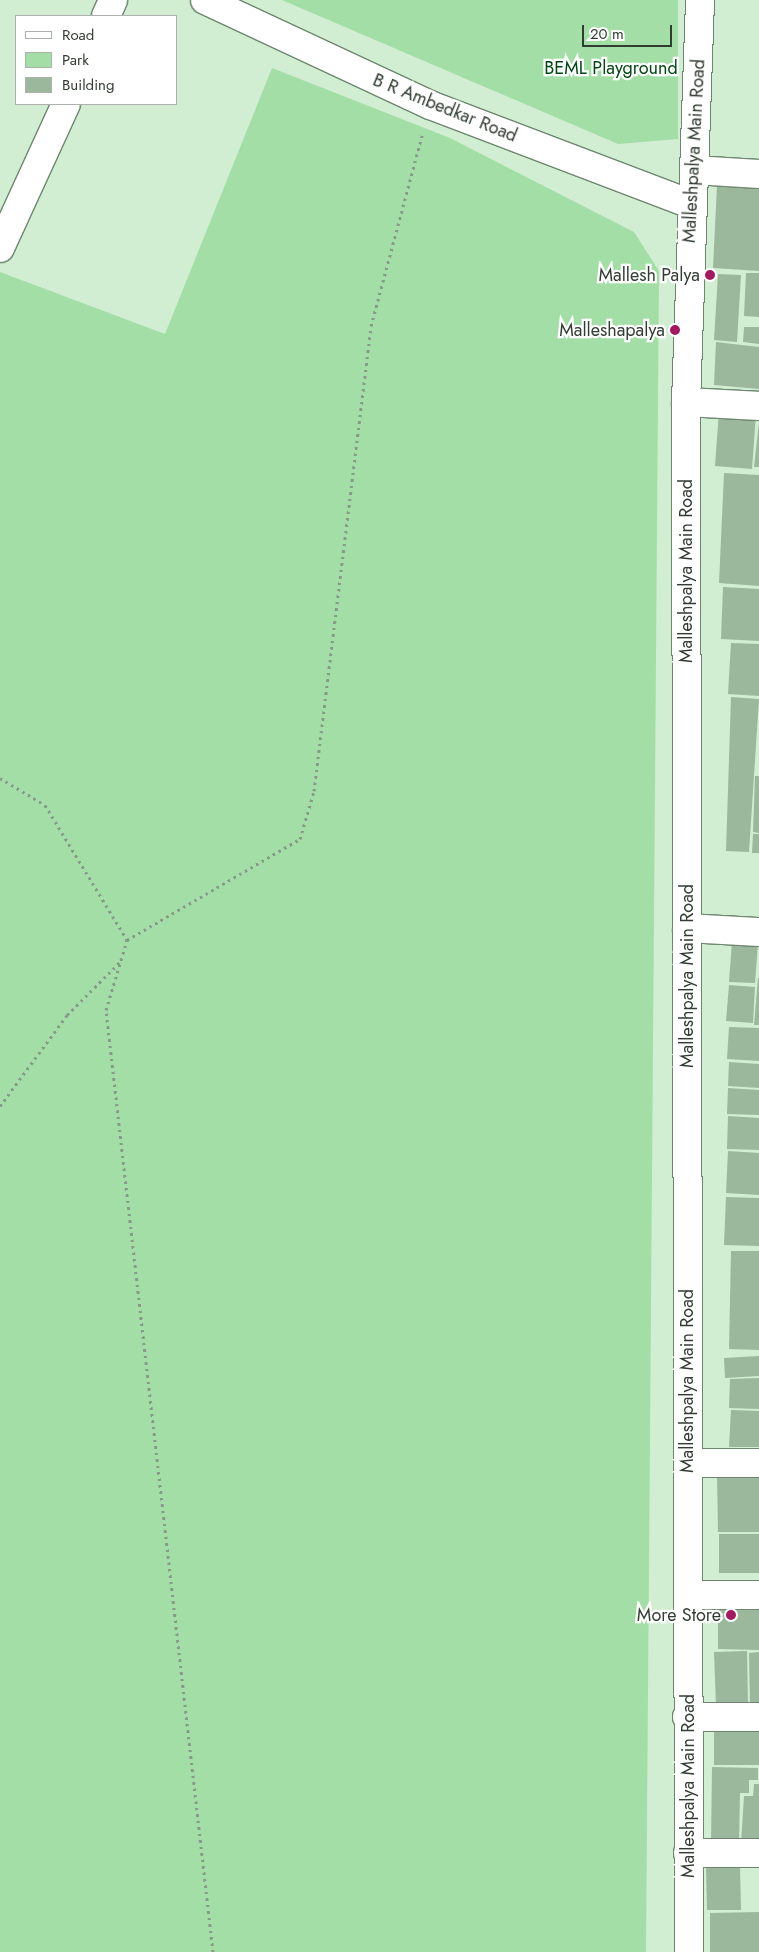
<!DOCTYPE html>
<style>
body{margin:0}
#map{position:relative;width:759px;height:1952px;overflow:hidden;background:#d1eed2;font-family:Jost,sans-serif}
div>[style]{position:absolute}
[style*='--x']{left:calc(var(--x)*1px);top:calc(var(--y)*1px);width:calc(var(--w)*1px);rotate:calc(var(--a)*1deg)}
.green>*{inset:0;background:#a2dea6}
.building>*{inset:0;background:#9bb79c}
.path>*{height:3px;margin-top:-1.5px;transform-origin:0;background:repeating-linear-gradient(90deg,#869b87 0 2.5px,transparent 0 6.5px)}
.roads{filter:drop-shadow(1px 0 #6d876e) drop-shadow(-1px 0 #6d876e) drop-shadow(0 1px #6d876e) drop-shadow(0 -1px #6d876e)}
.street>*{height:28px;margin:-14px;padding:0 14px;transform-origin:14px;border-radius:14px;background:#fff}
.secondary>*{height:28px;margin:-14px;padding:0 14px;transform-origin:14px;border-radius:14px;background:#fff}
.dots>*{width:14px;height:14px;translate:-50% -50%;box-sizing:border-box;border:2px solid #fff;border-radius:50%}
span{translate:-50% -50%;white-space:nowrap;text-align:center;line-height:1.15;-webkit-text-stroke:4.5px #fff;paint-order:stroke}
.park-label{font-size:18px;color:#004713}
.street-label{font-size:18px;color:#313d32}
.poi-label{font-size:18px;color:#313d32}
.right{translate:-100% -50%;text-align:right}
.legend{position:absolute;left:15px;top:15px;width:162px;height:90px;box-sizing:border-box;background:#fff;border:1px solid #adb1ad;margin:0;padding:6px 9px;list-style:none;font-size:15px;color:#313d32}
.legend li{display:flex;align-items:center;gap:10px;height:25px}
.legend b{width:25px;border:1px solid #adb1ad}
.scale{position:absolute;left:582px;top:25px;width:90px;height:22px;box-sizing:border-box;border:2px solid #313d32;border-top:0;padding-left:6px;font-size:15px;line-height:18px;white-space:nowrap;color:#313d32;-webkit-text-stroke:4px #fff;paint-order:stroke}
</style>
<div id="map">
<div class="green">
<i style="clip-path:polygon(282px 0,678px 0,678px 139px,618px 144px)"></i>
<i style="clip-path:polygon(272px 68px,450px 138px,634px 232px,659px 271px,646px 1952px,0 1952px,0 272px,165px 334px)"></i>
</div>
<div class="building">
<i style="clip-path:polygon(717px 186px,759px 189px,759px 271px,713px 268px)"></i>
<i style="clip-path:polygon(746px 273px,759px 273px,759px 317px,744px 316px)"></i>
<i style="clip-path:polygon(718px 274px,741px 275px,737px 342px,714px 340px)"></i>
<i style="clip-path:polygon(744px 327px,759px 327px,759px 344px,743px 342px)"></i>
<i style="clip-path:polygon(716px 342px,759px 347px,759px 389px,714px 385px)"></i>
<i style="clip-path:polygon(719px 411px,756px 414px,752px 469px,715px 466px)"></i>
<i style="clip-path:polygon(759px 422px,759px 467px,754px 467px)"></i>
<i style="clip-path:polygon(724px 473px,759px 475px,759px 586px,719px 583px)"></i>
<i style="clip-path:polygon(723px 587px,759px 589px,759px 641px,721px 639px)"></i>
<i style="clip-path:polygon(731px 643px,759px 644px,759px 696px,728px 694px)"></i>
<i style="clip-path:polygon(731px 697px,759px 699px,749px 852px,726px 851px)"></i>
<i style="clip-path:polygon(755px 776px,759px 776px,759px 833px,753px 832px)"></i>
<i style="clip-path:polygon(753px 834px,759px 834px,759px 853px,752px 853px)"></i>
<i style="clip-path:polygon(732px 941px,758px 943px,755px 983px,729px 982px)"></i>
<i style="clip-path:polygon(758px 978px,759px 978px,759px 1025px,754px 1025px)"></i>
<i style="clip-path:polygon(729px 985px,755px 987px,753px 1023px,726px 1021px)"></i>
<i style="clip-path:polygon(729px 1027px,759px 1028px,759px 1061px,727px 1059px)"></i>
<i style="clip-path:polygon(729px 1062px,759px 1064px,759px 1088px,728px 1086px)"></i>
<i style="clip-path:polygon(728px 1088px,759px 1090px,759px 1115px,727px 1114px)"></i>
<i style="clip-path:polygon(728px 1116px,759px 1118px,759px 1150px,727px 1149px)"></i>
<i style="clip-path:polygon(728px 1151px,759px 1153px,759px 1195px,726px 1193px)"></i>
<i style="clip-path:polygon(726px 1197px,759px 1198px,759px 1246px,724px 1245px)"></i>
<i style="clip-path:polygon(731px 1251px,759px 1251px,759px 1350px,729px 1349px)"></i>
<i style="clip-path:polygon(759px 1356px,759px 1376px,725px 1378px,724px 1358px)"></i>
<i style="clip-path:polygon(759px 1378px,759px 1409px,729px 1408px,730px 1379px)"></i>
<i style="clip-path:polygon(731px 1410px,759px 1411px,759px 1447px,729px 1447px)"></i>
<i style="clip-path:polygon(717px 1474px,759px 1474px,759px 1532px,718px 1532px)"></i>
<i style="clip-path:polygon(719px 1534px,759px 1534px,759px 1573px,719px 1573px)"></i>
<i style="clip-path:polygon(718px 1604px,759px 1604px,759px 1650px,718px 1649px)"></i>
<i style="clip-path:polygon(747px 1651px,748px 1706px,716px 1706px,714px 1652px)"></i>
<i style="clip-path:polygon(759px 1652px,759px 1706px,750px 1706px,749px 1653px)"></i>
<i style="clip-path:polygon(714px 1723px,759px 1723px,759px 1765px,714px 1765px)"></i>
<i style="clip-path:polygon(712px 1767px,758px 1768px,758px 1780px,749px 1780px,749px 1793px,740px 1793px,739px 1844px,711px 1844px)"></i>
<i style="clip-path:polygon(754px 1784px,759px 1784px,759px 1843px,741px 1843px,744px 1796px,753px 1796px)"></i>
<i style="clip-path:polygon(706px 1866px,740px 1866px,741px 1910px,707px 1910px)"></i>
<i style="clip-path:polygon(759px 1912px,759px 1952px,710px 1952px,710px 1913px)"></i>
</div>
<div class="path">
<i style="--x:0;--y:778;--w:52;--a:31"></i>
<i style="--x:45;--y:805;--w:158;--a:58.7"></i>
<i style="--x:0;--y:1106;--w:113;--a:-53.6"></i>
<i style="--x:67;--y:1015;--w:74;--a:-45"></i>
<i style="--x:213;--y:1952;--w:948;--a:-96.48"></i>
<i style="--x:106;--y:1010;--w:73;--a:-73.3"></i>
<i style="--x:127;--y:940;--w:200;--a:-30.3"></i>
<i style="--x:300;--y:839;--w:50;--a:-73.7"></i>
<i style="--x:314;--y:791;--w:468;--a:-83"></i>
<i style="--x:371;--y:326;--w:201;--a:-75"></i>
</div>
<div class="roads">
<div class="street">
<i style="--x:205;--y:0;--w:248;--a:25"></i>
<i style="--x:430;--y:105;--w:279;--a:20.8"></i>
<i style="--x:106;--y:16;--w:17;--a:-66"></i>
<i style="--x:694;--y:170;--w:65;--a:3.5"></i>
<i style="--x:0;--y:248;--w:158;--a:-65.4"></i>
<i style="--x:686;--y:402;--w:73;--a:3.1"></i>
<i style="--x:687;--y:928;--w:72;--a:3.2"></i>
<i style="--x:688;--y:1463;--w:71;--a:0"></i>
<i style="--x:687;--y:1717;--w:72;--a:0"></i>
<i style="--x:688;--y:1853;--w:71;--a:0"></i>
</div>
<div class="secondary">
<i style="--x:688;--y:1595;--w:71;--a:0"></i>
<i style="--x:689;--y:1952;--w:1550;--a:-90.11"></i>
<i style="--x:686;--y:402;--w:402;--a:-88"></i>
</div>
</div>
<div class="dots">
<i style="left:710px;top:275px;background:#a3185f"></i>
<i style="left:675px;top:330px;background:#a3185f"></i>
<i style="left:731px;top:1615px;background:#a3185f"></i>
</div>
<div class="park-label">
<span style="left:611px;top:68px">BEML Playground</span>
</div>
<div class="street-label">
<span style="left:445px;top:108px;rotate:22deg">B R Ambedkar Road</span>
<span style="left:694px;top:151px;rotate:-87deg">Malleshpalya Main Road</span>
<span style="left:686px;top:571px;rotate:-90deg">Malleshpalya Main Road</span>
<span style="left:687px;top:976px;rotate:-90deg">Malleshpalya Main Road</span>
<span style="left:687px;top:1381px;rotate:-90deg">Malleshpalya Main Road</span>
<span style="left:688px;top:1786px;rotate:-90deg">Malleshpalya Main Road</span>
</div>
<div class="poi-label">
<span class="right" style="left:700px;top:275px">Mallesh Palya</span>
<span class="right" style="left:665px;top:330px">Malleshapalya</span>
<span class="right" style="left:721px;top:1615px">More Store</span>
</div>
<ul class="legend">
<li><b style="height:6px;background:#fff"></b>Road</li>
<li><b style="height:14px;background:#a2dea6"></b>Park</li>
<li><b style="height:14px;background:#9bb79c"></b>Building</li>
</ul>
<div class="scale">20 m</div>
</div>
